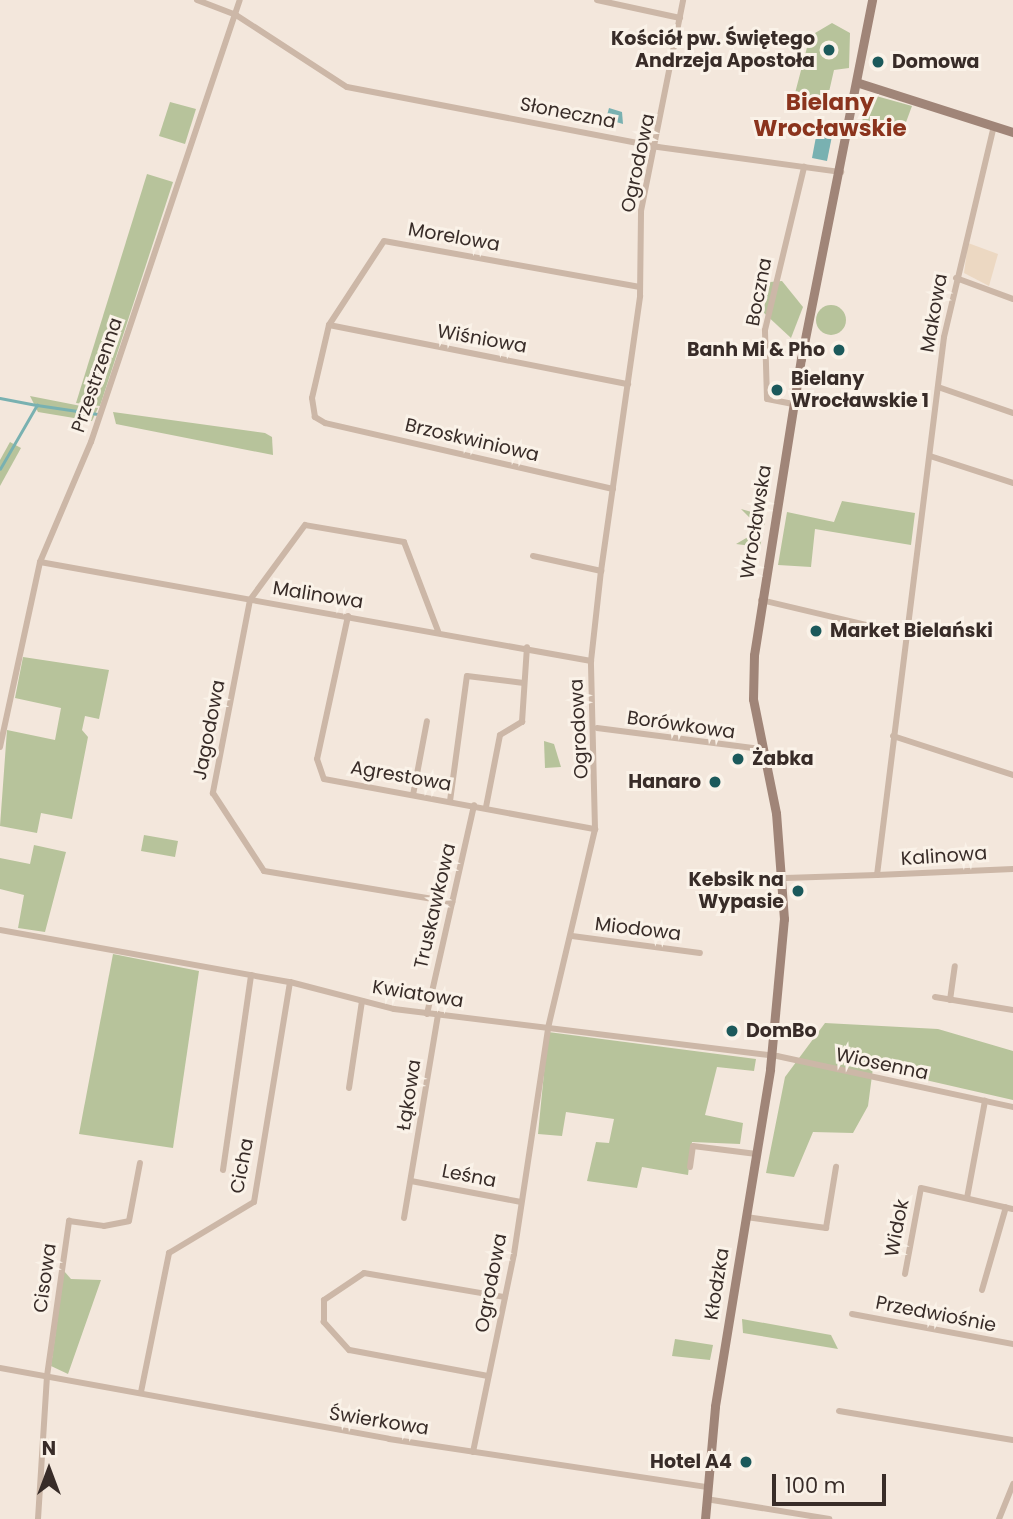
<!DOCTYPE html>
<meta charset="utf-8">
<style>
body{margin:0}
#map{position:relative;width:1013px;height:1519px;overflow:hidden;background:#f3e7dc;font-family:Poppins,sans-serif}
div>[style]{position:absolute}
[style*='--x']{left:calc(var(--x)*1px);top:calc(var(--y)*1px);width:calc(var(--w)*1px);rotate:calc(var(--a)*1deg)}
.green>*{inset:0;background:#b7c39b}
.round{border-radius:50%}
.plaza>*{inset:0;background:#ecd8c2}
.water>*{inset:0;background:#79b1b1}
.stream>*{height:2.5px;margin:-1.25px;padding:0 1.25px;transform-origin:1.25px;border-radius:1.25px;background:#79b1b1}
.street>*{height:6px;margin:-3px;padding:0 3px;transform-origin:3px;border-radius:3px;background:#ccb7a7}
.secondary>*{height:9px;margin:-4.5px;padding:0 4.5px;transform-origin:4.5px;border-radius:4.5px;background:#a08578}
.dots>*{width:19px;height:19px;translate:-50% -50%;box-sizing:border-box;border:4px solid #faf2e8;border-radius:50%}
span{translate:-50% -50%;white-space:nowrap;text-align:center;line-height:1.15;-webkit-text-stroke:6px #faf2e8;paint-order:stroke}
.poi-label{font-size:19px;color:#382c28;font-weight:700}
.right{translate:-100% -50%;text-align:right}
.left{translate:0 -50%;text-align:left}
.street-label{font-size:19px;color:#382c28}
.quarter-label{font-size:23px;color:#8b341d;font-weight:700}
.north{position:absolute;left:14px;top:1435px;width:70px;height:70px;-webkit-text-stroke:5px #faf2e8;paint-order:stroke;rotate:0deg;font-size:19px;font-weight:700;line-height:28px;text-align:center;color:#382c28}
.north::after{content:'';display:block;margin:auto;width:24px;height:32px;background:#382c28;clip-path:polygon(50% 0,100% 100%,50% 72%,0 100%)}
.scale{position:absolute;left:772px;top:1474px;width:114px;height:32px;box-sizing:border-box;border:4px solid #382c28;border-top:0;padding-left:9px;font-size:21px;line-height:24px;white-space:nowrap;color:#382c28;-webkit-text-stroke:5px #faf2e8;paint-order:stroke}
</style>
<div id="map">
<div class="green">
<i style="clip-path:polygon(832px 23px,850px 33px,849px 68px,834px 70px,826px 105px,794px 97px,810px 36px)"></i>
<i style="clip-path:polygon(869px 94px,912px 106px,902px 133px,862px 122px)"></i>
<i style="clip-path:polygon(170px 102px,196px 109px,185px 144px,159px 136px)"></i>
<i style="clip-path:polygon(147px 174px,173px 182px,100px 406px,76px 403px)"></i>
<i style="clip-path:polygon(782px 281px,803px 307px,791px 338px,763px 312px,770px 282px)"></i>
<i class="round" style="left:816px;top:305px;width:30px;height:30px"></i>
<i style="clip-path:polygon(30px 396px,81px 406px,98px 408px,92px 421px,38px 412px)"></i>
<i style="clip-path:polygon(113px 412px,265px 433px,272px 437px,273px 455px,116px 424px)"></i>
<i style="clip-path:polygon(10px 442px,21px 448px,0 486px,0 460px)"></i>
<i style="clip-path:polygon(842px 501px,915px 513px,911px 545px,815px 529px,811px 567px,778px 565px,787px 512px,834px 522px)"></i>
<i style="clip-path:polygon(741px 509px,766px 516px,760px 547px,736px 544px,748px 537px,751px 519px)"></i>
<i style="clip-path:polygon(23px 657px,109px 670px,99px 719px,85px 716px,82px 730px,88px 737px,72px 819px,41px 813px,37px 833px,0 826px,7px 730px,55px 740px,61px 708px,15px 698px)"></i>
<i style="clip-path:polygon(544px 741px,554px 744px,561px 767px,545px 768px)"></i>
<i style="clip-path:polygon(144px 835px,178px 841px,175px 857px,141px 851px)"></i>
<i style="clip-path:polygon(34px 845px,66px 852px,45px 932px,18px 928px,24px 895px,0 889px,0 858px,30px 864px)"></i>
<i style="clip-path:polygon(113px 954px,199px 971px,173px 1148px,79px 1134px)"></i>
<i style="clip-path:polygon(825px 1023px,938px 1029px,1013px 1051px,1013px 1100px,873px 1068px,868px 1106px,853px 1133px,813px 1132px,794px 1177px,766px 1173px,785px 1077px)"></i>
<i style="clip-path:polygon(548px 1032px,756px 1059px,754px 1071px,717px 1067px,705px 1115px,743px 1123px,740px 1144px,692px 1142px,688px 1175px,642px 1167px,637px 1188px,587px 1181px,596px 1142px,609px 1143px,614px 1119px,566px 1112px,562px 1136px,538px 1134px)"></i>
<i style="clip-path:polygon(64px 1271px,71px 1279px,101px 1280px,68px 1374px,51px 1366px)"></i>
<i style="clip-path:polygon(742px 1319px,831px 1335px,838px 1349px,743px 1333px)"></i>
<i style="clip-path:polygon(675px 1339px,713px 1345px,710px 1360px,672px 1356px)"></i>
</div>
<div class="plaza">
<i style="clip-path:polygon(968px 243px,998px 254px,989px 286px,964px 273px)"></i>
</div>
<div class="water">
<i style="clip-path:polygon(609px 108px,622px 112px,623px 124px,606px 119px)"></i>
<i style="clip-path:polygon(819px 121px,833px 131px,827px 161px,812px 158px)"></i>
</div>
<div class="stream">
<i style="--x:0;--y:398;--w:38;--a:11"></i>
<i style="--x:0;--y:469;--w:74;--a:-60"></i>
<i style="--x:37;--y:405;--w:61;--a:8.5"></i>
</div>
<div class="street">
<i style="--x:197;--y:0;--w:42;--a:21"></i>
<i style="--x:236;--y:15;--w:132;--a:33"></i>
<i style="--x:347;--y:87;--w:317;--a:10.9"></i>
<i style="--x:658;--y:147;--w:185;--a:7.8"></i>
<i style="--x:597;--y:0;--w:85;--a:12.2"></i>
<i style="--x:956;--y:278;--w:61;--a:20.2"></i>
<i style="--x:329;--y:325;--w:305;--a:11.2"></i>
<i style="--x:938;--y:387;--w:79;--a:19.1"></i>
<i style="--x:793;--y:404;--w:26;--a:-169"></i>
<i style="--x:767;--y:399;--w:69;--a:-91.7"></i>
<i style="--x:765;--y:330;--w:168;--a:-76.5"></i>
<i style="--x:930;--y:456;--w:87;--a:18"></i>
<i style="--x:613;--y:489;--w:295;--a:-167.1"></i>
<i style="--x:325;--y:423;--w:12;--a:-149"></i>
<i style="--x:315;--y:417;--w:19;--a:-99"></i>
<i style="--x:312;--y:398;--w:75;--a:-76.9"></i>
<i style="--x:329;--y:325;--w:100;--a:-56.8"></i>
<i style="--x:384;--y:241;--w:260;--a:10.2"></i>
<i style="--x:533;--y:556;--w:70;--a:12.4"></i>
<i style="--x:40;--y:562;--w:560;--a:10.19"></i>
<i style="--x:761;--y:600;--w:148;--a:13.3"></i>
<i style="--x:348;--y:616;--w:146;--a:102.2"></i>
<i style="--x:317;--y:759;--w:21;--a:71"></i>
<i style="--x:324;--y:779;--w:276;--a:10.5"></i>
<i style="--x:438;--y:631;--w:95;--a:-110.9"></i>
<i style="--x:404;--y:542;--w:100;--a:-170.3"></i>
<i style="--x:305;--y:525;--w:93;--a:126.3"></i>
<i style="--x:250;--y:600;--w:197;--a:100.9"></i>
<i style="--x:213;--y:793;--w:93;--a:56.8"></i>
<i style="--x:264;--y:871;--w:191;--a:9.4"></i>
<i style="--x:597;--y:728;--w:165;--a:7.3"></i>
<i style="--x:893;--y:736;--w:126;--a:18"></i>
<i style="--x:0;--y:747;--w:189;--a:-77.8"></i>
<i style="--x:40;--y:562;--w:130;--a:-67"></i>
<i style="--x:91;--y:442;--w:466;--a:-71.4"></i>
<i style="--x:413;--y:795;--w:75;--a:-79.3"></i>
<i style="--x:450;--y:801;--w:126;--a:-82.3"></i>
<i style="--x:467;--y:676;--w:57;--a:7"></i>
<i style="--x:486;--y:807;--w:73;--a:-79"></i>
<i style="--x:500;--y:735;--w:26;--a:-31"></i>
<i style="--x:522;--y:722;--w:75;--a:-86.2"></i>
<i style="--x:877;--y:875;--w:136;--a:-2.5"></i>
<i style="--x:785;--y:878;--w:92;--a:-1.9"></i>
<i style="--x:877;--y:875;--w:542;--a:-82.9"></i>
<i style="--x:944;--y:337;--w:217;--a:-76.7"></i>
<i style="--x:0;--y:930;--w:295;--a:10.2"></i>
<i style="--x:290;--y:982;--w:107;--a:14.6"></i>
<i style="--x:394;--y:1009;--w:386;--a:7"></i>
<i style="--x:777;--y:1056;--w:241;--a:12.2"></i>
<i style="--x:572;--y:936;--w:129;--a:7.6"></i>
<i style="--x:935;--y:997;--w:79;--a:9.5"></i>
<i style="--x:950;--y:1000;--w:34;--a:-82"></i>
<i style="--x:427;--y:1014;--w:214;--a:-77.3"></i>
<i style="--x:349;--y:1088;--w:88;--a:-81.5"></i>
<i style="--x:690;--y:1167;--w:21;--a:-82"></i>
<i style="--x:693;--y:1146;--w:64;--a:7.2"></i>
<i style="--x:223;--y:1170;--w:197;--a:-81.8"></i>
<i style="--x:411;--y:1181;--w:112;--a:10.8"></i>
<i style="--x:967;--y:1198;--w:99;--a:-79.5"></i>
<i style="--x:746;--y:1217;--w:81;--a:7.8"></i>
<i style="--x:826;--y:1228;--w:62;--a:-80.7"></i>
<i style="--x:404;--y:1218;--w:207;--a:-80.5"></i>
<i style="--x:905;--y:1274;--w:87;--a:-79.5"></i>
<i style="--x:921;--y:1188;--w:94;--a:12.9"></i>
<i style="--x:982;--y:1290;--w:86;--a:-73.9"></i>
<i style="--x:852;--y:1314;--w:164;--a:10.6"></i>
<i style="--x:0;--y:1368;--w:395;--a:10.3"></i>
<i style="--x:389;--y:1439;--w:322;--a:8.6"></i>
<i style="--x:488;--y:1376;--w:141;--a:-169.4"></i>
<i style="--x:349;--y:1350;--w:38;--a:-132"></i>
<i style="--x:324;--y:1322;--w:22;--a:-90"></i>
<i style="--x:324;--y:1300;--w:48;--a:-34"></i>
<i style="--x:364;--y:1273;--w:143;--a:9.7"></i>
<i style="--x:141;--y:1392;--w:142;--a:-78.6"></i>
<i style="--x:169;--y:1253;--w:99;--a:-31"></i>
<i style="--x:254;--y:1202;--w:223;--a:-80.7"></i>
<i style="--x:839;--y:1411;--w:176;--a:9.5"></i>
<i style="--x:473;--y:1452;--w:202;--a:-78.3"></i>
<i style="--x:514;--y:1254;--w:229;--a:-81.4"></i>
<i style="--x:548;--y:1028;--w:204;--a:-76.7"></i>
<i style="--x:595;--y:829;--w:168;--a:-91.4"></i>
<i style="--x:591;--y:661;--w:91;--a:-83.7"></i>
<i style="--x:601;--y:571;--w:278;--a:-81.9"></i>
<i style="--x:640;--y:296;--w:85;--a:-89.3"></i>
<i style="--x:641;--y:211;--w:215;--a:-78.7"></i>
<i style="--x:706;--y:1499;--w:125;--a:9.2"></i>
<i style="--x:38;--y:1519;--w:143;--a:-86.4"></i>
<i style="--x:47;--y:1376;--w:157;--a:-81.9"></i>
<i style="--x:69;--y:1221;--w:35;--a:8"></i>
<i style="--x:104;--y:1226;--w:25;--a:-11"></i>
<i style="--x:129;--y:1221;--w:59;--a:-79.3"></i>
<i style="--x:999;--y:1519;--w:38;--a:-68"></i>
</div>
<div class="secondary">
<i style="--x:859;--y:83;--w:162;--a:17.7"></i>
<i style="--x:705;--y:1519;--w:113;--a:-84.9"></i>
<i style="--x:715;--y:1406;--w:341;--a:-80.7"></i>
<i style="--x:770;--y:1069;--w:151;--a:-84.7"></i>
<i style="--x:784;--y:919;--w:106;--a:-94.3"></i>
<i style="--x:776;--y:813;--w:116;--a:-101.4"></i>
<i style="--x:753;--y:699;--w:44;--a:-88.7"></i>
<i style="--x:754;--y:655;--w:300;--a:-81"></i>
<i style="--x:801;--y:359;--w:366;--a:-78.8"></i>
</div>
<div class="dots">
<i style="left:829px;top:50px;background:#1b595b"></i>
<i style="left:878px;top:62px;background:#1b595b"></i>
<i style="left:839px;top:350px;background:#1b595b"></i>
<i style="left:777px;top:390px;background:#1b595b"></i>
<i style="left:816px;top:631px;background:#1b595b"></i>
<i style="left:738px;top:759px;background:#1b595b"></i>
<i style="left:715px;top:782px;background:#1b595b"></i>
<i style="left:798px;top:891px;background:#1b595b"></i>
<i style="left:732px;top:1031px;background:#1b595b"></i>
<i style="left:746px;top:1462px;background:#1b595b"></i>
</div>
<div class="poi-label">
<span class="right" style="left:815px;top:50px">Kościół pw. Świętego<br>Andrzeja Apostoła</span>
<span class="left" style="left:892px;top:62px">Domowa</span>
<span class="right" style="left:825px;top:350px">Banh Mi &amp; Pho</span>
<span class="left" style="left:791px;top:390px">Bielany<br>Wrocławskie 1</span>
<span class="left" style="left:830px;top:631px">Market Bielański</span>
<span class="left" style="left:752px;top:759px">Żabka</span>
<span class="right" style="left:701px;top:782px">Hanaro</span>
<span class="right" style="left:784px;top:891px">Kebsik na<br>Wypasie</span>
<span class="left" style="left:746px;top:1031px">DomBo</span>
<span class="right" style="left:732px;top:1462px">Hotel A4</span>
</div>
<div class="street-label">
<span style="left:568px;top:113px;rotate:11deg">Słoneczna</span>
<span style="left:638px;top:163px;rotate:-78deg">Ogrodowa</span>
<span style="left:454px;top:237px;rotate:10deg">Morelowa</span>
<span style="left:759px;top:292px;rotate:-79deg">Boczna</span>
<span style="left:934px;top:313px;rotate:-80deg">Makowa</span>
<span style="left:482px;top:339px;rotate:10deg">Wiśniowa</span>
<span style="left:97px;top:375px;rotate:-71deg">Przestrzenna</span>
<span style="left:472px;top:440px;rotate:13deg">Brzoskwiniowa</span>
<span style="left:756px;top:522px;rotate:-81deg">Wrocławska</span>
<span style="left:318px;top:595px;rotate:9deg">Malinowa</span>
<span style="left:681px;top:725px;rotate:8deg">Borówkowa</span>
<span style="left:579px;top:729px;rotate:-93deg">Ogrodowa</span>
<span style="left:209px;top:730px;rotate:-79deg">Jagodowa</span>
<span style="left:401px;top:776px;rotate:10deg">Agrestowa</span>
<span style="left:944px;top:856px;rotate:-4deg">Kalinowa</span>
<span style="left:435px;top:906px;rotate:-77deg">Truskawkowa</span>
<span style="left:638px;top:929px;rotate:7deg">Miodowa</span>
<span style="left:418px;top:994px;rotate:9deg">Kwiatowa</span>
<span style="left:882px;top:1064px;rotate:12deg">Wiosenna</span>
<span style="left:409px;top:1095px;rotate:-81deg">Łąkowa</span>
<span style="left:242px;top:1166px;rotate:-79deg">Cicha</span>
<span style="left:469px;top:1176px;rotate:11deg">Leśna</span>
<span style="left:897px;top:1228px;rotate:-79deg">Widok</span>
<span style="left:45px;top:1278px;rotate:-82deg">Cisowa</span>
<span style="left:491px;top:1283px;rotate:-79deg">Ogrodowa</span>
<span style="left:717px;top:1284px;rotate:-81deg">Kłodzka</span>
<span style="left:936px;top:1314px;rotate:11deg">Przedwiośnie</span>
<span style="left:379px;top:1421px;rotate:9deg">Świerkowa</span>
</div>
<div class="quarter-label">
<span style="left:830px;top:115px">Bielany<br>Wrocławskie</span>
</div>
<div class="north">N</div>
<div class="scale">100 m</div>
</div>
